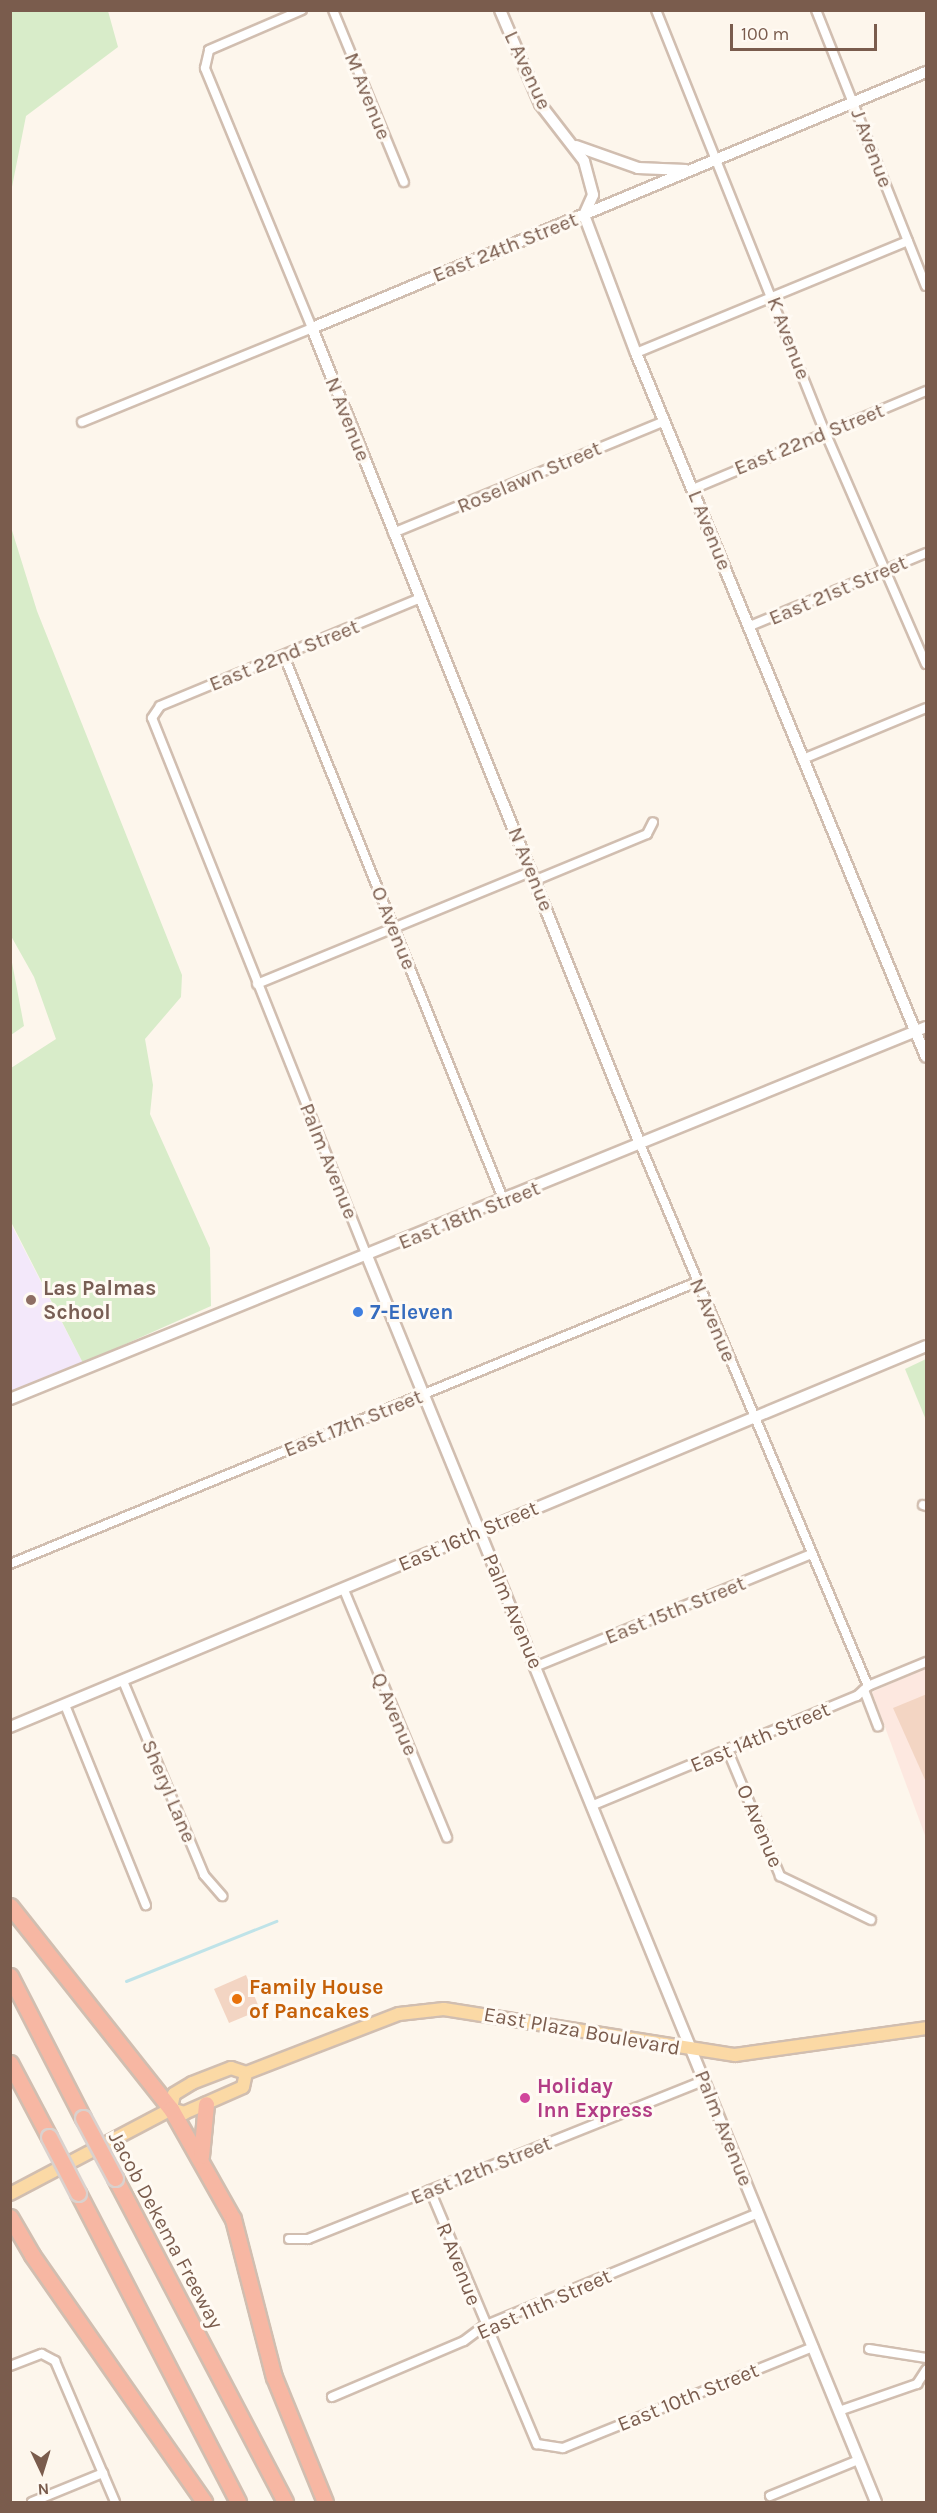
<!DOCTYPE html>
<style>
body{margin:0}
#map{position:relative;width:937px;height:2513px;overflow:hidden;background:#fdf6ec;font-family:Karla,sans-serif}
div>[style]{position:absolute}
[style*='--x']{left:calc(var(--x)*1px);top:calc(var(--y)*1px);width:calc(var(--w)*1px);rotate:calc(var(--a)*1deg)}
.commercial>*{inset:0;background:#fde8e0}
.education>*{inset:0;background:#f3e8fa}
.green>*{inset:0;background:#d8ecc9}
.stream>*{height:3px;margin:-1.5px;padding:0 1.5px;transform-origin:1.5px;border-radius:1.5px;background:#bfe3e8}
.building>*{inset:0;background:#f3d5c3}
.roads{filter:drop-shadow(2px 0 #d1beb0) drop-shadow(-2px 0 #d1beb0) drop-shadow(0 2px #d1beb0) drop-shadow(0 -2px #d1beb0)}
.street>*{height:8px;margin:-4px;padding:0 4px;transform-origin:4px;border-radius:4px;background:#fff}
.secondary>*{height:10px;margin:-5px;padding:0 5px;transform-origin:5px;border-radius:5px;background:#fff}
.primary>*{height:12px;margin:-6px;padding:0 6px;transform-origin:6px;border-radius:6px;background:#fbd9a5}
.highway>*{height:15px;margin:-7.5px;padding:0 7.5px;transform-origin:7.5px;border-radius:7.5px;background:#f7b7a3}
.bridges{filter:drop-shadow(2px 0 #dad1cd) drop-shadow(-2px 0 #dad1cd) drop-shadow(0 2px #dad1cd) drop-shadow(0 -2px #dad1cd)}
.highway-bridge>*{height:15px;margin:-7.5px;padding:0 7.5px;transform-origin:7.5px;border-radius:7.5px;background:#f7b7a3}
.dots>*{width:16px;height:16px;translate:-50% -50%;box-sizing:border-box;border:3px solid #fffaf3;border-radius:50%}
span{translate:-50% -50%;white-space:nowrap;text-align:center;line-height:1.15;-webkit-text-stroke:6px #fffaf3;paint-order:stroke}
.street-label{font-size:21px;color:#7a5c4d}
.education-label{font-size:21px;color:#785e54;font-weight:700}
.left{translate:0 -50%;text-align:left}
.shop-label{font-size:21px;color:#366cbe;font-weight:700}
.food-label{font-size:21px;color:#c56008;font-weight:700}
.hotel-label{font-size:21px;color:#b23c85;font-weight:700}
.frame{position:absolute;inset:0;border:12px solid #7a5c4d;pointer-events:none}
.north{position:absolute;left:12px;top:2441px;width:60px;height:60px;-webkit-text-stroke:4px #fffaf3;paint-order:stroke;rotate:176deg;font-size:16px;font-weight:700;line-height:24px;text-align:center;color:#7a5c4d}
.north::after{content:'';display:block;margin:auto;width:21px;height:27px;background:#7a5c4d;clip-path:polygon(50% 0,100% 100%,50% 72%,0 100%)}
.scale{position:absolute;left:730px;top:24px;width:147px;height:27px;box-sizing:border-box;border:3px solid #7a5c4d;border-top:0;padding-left:8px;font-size:18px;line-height:21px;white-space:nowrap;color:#7a5c4d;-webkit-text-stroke:4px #fffaf3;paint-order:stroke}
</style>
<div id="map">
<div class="commercial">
<i style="clip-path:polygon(926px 1668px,926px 1838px,872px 1692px)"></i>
</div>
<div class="education">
<i style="clip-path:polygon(10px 1222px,83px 1363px,11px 1392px,10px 1392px)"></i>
</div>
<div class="green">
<i style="clip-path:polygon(11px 10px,108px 11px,118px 47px,26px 116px,11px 192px)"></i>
<i style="clip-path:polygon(10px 524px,37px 611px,182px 975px,181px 997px,145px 1039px,153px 1085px,150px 1114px,210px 1248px,211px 1306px,83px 1363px,11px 1222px,11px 1068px,56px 1039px,34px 977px,11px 936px)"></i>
<i style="clip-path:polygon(10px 952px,24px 1026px,11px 1035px,10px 1035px)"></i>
<i style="clip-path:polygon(926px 1359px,926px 1420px,905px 1369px)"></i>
</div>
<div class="stream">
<i style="--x:126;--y:1981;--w:162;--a:-21.8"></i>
</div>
<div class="building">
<i style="clip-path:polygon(927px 1694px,927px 1782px,926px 1782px,893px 1708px)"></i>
<i style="clip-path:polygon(246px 1975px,260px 2010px,229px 2023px,214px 1989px)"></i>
</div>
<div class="roads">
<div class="street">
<i style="--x:333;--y:10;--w:186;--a:67.6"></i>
<i style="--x:656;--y:10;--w:455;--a:68.2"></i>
<i style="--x:825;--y:432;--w:253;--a:66.5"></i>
<i style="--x:816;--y:10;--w:297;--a:68.3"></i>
<i style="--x:636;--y:353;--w:294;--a:-22.4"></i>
<i style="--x:82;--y:422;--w:248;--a:-22.2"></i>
<i style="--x:312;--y:328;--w:281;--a:-112.4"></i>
<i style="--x:205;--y:68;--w:18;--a:-77"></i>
<i style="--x:209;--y:50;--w:101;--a:-23.3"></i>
<i style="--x:693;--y:489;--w:253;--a:-22.8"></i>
<i style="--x:393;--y:533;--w:294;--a:-22.4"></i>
<i style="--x:750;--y:626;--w:191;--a:-22.5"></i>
<i style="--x:284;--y:656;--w:588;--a:68.02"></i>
<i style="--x:803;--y:759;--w:133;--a:-22.5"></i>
<i style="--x:536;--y:880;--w:120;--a:-22.5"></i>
<i style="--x:647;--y:834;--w:13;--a:-63"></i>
<i style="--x:257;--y:984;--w:297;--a:-22.3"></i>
<i style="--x:640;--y:1144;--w:588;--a:67.19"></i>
<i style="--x:367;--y:1256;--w:579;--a:-111.78"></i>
<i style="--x:152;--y:718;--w:14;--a:-56"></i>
<i style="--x:160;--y:706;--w:282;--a:-22.5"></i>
<i style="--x:923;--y:1505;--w:3;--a:18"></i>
<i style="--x:10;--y:1564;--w:743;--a:-22.32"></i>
<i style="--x:344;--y:1590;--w:268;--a:67.4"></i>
<i style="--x:537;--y:1666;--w:297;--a:-22.2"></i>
<i style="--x:123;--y:1681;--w:210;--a:67.3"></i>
<i style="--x:204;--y:1875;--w:28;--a:49"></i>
<i style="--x:864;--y:1690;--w:39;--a:69"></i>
<i style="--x:65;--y:1705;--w:216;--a:68"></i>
<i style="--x:727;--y:1749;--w:138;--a:67.3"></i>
<i style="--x:780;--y:1876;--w:101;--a:25.8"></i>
<i style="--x:591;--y:1806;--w:288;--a:-22.5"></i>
<i style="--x:857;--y:1696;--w:15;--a:-42"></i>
<i style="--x:868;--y:1686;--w:63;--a:-22.5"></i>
<i style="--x:430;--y:2190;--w:276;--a:67.2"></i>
<i style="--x:537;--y:2444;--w:26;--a:9"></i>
<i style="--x:563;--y:2448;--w:270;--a:-22"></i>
<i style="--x:289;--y:2239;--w:19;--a:0"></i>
<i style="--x:308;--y:2239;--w:428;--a:-21.8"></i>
<i style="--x:869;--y:2349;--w:58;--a:9"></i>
<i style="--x:10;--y:2366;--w:34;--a:-21"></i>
<i style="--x:42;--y:2354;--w:15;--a:28"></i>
<i style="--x:55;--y:2361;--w:153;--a:66.9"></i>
<i style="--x:332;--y:2397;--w:143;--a:-23"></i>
<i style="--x:464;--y:2341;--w:25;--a:-37"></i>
<i style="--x:484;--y:2326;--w:296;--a:-22.4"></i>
<i style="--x:839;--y:2411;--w:83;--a:-19.1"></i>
<i style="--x:917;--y:2384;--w:17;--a:-57"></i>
<i style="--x:770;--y:2496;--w:95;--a:-22.2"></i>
<i style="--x:32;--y:2502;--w:77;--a:-22.2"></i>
</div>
<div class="secondary">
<i style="--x:500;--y:10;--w:102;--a:66.9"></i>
<i style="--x:540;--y:104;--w:72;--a:52.3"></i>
<i style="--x:584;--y:161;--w:35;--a:75"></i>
<i style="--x:593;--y:195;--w:22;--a:114"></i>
<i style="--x:584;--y:215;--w:147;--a:69.4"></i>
<i style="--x:636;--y:353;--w:761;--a:67.61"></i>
<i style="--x:576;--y:146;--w:66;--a:19.5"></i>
<i style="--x:638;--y:168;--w:48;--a:2.4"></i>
<i style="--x:640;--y:1144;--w:879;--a:-111.9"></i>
<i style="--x:312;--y:328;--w:665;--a:-22.63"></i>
<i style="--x:367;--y:1256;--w:1346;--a:67.78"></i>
<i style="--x:10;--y:1399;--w:989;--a:-22.1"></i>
<i style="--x:10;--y:1727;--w:992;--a:-22.58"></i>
</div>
<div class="primary">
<i style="--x:246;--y:2073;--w:164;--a:-21.1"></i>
<i style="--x:399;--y:2014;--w:45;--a:-6.3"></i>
<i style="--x:444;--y:2009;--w:295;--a:9"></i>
<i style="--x:735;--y:2055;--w:193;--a:-8"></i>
<i style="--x:171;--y:2109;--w:15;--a:-79"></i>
<i style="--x:174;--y:2094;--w:21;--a:-31"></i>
<i style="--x:192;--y:2083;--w:42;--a:-21"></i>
<i style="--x:231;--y:2068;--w:16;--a:18"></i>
<i style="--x:171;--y:2109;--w:14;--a:17"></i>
<i style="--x:184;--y:2113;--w:64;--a:-23.8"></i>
<i style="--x:243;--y:2087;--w:14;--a:-78"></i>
<i style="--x:10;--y:2194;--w:182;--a:-27.8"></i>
</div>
<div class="highway">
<i style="--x:10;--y:1906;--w:259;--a:51.6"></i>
<i style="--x:171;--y:2109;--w:126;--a:60.6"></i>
<i style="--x:233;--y:2219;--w:163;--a:75.5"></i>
<i style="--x:274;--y:2377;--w:135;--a:67.8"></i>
<i style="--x:10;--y:1976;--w:160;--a:62.8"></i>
<i style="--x:10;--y:2063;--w:84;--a:62.2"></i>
<i style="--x:201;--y:2156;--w:52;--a:-84.5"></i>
<i style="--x:115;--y:2178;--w:366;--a:62.3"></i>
<i style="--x:78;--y:2193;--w:348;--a:62.6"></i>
<i style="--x:10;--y:2217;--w:44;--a:59.9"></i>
<i style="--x:32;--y:2255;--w:301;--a:55.1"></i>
</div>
</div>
<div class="bridges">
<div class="highway-bridge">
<i style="--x:83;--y:2118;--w:68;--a:61.9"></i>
<i style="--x:49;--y:2137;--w:63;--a:62.6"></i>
</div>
</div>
<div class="dots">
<i style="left:31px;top:1300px;background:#8d6e63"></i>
<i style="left:358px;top:1312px;background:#3f7fe0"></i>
<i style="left:237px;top:1999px;background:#e8710a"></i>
<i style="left:525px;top:2098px;background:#d1479c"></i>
</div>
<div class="street-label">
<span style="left:528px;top:70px;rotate:65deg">L Avenue</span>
<span style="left:368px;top:96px;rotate:68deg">M Avenue</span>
<span style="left:872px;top:148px;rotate:69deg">J Avenue</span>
<span style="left:505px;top:247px;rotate:-22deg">East 24th Street</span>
<span style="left:789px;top:338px;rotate:69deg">K Avenue</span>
<span style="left:348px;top:419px;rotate:68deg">N Avenue</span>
<span style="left:809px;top:439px;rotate:-22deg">East 22nd Street</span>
<span style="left:529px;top:477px;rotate:-23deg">Roselawn Street</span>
<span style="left:710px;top:530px;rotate:68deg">L Avenue</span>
<span style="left:838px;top:590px;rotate:-23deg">East 21st Street</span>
<span style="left:284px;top:655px;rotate:-22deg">East 22nd Street</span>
<span style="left:531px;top:869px;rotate:68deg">N Avenue</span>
<span style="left:394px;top:928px;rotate:68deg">O Avenue</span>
<span style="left:329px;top:1161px;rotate:68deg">Palm Avenue</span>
<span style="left:469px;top:1215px;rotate:-22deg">East 18th Street</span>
<span style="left:713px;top:1320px;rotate:67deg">N Avenue</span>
<span style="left:353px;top:1423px;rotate:-22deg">East 17th Street</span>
<span style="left:468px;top:1536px;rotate:-23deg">East 16th Street</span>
<span style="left:675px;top:1610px;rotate:-22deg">East 15th Street</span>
<span style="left:513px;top:1611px;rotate:67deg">Palm Avenue</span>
<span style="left:395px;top:1714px;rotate:67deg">Q Avenue</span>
<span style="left:760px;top:1737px;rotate:-23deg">East 14th Street</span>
<span style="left:169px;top:1791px;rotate:67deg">Sheryl Lane</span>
<span style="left:760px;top:1826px;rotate:67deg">O Avenue</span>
<span style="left:582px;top:2031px;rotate:10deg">East Plaza Boulevard</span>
<span style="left:724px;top:2128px;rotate:68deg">Palm Avenue</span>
<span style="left:481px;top:2170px;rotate:-22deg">East 12th Street</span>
<span style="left:166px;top:2230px;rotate:62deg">Jacob Dekema Freeway</span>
<span style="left:459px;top:2264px;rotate:68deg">R Avenue</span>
<span style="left:544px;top:2304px;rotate:-24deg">East 11th Street</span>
<span style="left:688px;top:2397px;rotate:-22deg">East 10th Street</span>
</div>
<div class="education-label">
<span class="left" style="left:43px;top:1300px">Las Palmas<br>School</span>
</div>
<div class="shop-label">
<span class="left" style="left:370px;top:1312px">7-Eleven</span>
</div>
<div class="food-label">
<span class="left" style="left:249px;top:1999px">Family House<br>of Pancakes</span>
</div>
<div class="hotel-label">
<span class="left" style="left:537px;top:2098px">Holiday<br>Inn Express</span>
</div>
<div class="frame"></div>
<div class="north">N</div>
<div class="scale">100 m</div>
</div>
